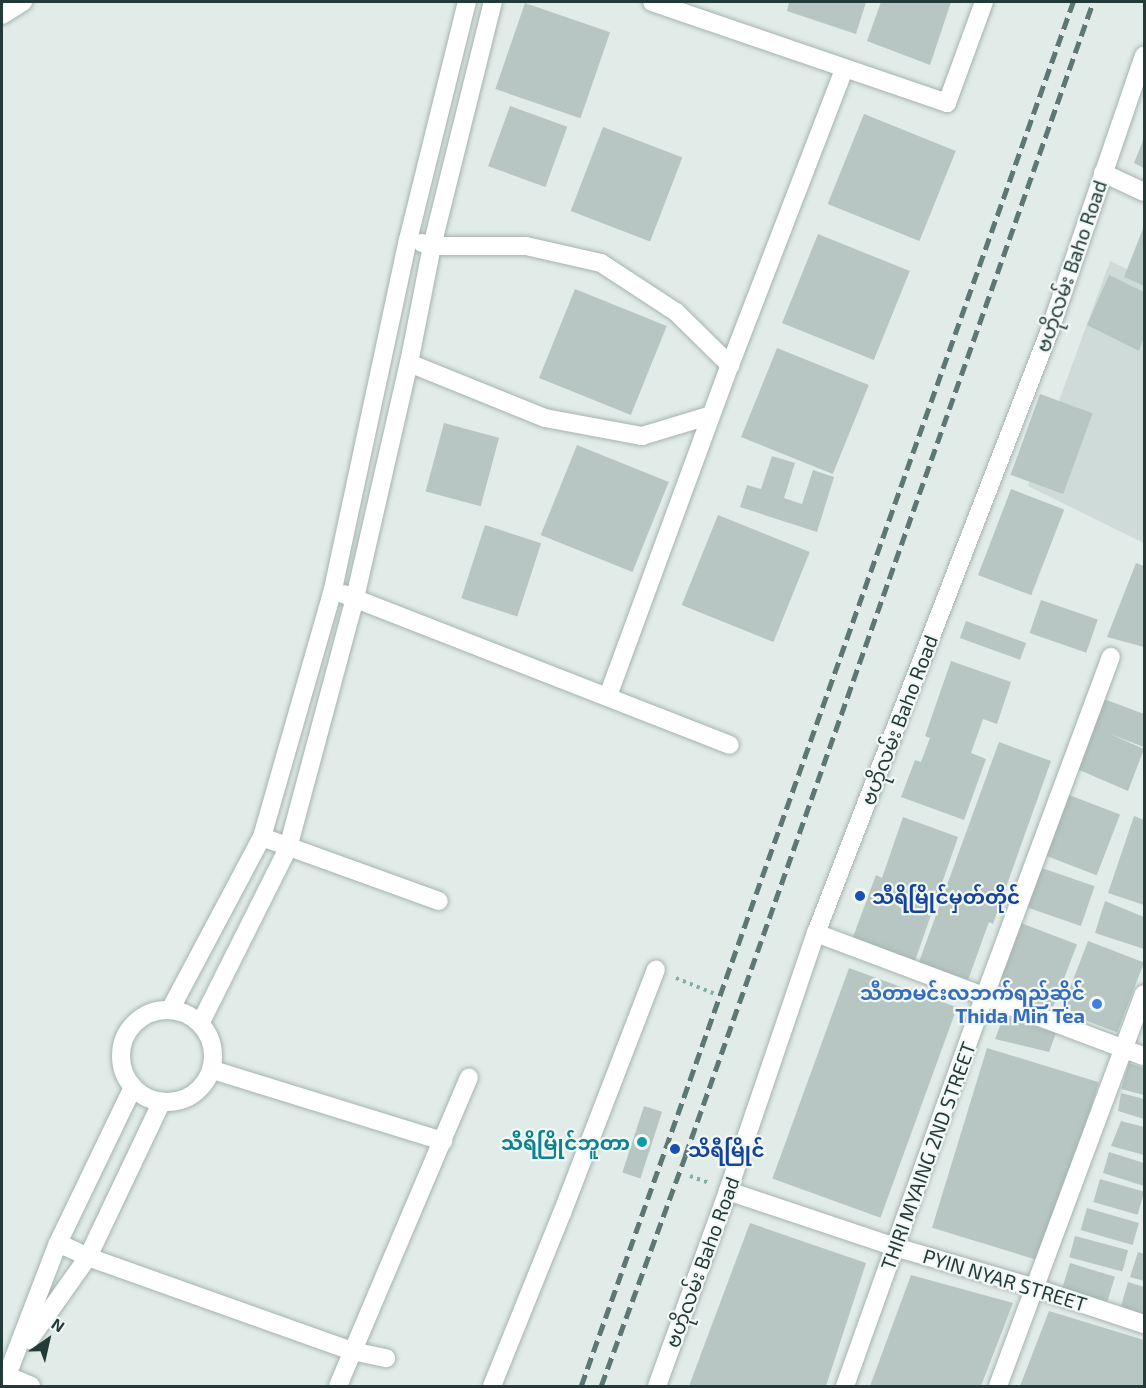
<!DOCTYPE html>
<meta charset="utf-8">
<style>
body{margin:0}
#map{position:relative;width:1146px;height:1388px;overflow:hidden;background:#e1ebe8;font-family:"Exo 2","Noto Sans Myanmar",sans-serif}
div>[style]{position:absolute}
.built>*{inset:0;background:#cfdbd8}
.building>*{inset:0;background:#b7c6c2;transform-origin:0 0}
.path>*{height:4px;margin-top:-2px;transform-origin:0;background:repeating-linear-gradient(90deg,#83ada8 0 3px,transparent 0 7.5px)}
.roads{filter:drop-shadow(0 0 2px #a4b3b0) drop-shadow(0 0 2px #a4b3b0)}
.street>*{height:18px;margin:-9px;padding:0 9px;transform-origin:9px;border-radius:9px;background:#fff}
.street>.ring{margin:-9px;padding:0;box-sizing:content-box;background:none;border:18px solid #fff;border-radius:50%}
.secondary>*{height:18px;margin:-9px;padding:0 9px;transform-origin:9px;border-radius:9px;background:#fff}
.rail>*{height:4.5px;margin-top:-2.25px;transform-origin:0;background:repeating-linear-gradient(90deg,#5d7774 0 12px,transparent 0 18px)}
.dots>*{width:16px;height:16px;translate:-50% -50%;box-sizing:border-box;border:3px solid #f1f8f6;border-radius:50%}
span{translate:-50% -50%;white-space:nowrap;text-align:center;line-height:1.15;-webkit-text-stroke:4.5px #f1f8f6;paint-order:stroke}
.street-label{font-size:20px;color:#223b39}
.transit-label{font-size:20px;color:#164399;font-weight:700}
.left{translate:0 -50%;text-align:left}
.shop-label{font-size:20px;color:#366cbe;font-weight:700}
.right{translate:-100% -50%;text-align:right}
.culture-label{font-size:20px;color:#0d838f;font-weight:700}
.frame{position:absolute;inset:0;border:3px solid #223b39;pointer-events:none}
.north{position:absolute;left:18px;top:1310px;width:60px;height:60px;-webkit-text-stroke:4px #f1f8f6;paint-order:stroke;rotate:34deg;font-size:16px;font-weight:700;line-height:24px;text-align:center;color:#223b39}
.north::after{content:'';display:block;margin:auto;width:21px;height:27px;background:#223b39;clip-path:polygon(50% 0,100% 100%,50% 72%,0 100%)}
</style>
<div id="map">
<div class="built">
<div style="clip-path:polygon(1110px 261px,1144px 277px,1144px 543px,1028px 486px)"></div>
</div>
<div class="building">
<div style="clip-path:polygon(789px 2px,866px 2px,856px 34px,787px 11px)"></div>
<div style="clip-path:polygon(881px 2px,951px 2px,930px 65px,867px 41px)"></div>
<div style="left:525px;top:3px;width:90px;height:91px;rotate:19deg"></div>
<div style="left:510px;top:106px;width:61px;height:64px;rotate:20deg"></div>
<div style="left:864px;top:114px;width:99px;height:97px;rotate:22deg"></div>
<div style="left:603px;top:127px;width:85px;height:90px;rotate:21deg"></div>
<div style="clip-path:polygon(1144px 138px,1144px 168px,1134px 163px)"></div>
<div style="clip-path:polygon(1144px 226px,1144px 286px,1124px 277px)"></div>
<div style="left:818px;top:234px;width:99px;height:96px;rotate:22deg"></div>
<div style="clip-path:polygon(1109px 275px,1144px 292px,1144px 337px,1139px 351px,1087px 325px)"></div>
<div style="left:575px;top:289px;width:99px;height:96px;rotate:22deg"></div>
<div style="left:777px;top:348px;width:99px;height:96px;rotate:22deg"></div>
<div style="left:1040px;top:394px;width:56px;height:86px;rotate:20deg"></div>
<div style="left:444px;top:423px;width:57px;height:71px;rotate:15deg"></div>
<div style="left:577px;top:445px;width:99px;height:97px;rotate:22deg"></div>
<div style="clip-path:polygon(772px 456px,795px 463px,784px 498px,802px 504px,813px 470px,834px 477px,817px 532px,740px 507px,747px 485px,761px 489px)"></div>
<div style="left:1011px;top:489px;width:57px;height:92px;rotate:21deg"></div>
<div style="left:718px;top:515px;width:99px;height:97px;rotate:22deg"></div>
<div style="left:485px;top:525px;width:59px;height:77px;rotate:18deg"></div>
<div style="clip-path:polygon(1136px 563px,1144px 566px,1144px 647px,1107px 637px)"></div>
<div style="left:1041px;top:600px;width:60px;height:35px;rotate:19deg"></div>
<div style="left:966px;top:621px;width:64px;height:18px;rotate:20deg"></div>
<div style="clip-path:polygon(951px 661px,1011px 682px,997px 724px,983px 719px,971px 753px,986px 759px,964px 820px,901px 797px,915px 760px,921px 762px,930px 738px,925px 736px)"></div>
<div style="clip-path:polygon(1104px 699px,1144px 714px,1144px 747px,1110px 734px,1144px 749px,1128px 791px,1077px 769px)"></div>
<div style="clip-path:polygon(999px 742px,1051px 761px,993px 924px,989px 922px,968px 980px,919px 962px)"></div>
<div style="left:1064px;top:793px;width:60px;height:65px;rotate:21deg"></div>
<div style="clip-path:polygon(1134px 816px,1144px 820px,1144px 905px,1108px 893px)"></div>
<div style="clip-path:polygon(903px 817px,958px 837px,915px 961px,853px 937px,876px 875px,882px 878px)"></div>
<div style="left:1036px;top:866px;width:62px;height:42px;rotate:19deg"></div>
<div style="clip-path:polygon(1105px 901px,1144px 917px,1144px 949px,1095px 933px)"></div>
<div style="left:1021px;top:923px;width:60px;height:69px;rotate:21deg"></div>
<div style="left:1088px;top:941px;width:60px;height:75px;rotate:21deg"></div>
<div style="left:849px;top:968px;width:115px;height:224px;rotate:20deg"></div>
<div style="clip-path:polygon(1004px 1016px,1056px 1033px,1049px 1052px,995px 1039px)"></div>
<div style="left:987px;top:1048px;width:117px;height:188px;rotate:17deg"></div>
<div style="clip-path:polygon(1129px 1063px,1144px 1068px,1144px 1095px,1121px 1089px)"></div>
<div style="clip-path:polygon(1121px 1093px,1144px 1099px,1144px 1119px,1118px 1111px)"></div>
<div style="left:644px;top:1106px;width:19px;height:70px;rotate:18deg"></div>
<div style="clip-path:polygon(1121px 1121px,1144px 1127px,1144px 1155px,1111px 1146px)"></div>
<div style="clip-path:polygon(1109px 1152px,1144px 1163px,1144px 1186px,1103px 1173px)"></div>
<div style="left:1100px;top:1179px;width:46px;height:24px;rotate:16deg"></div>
<div style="left:1087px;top:1208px;width:54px;height:23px;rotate:16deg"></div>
<div style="clip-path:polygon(750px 1223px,866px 1263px,826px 1386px,689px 1386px)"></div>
<div style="left:1075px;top:1236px;width:55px;height:22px;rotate:15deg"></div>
<div style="clip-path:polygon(1138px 1252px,1144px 1254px,1144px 1281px,1130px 1277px)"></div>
<div style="left:1070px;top:1263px;width:47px;height:26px;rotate:17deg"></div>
<div style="clip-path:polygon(911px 1275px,1013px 1303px,981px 1386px,870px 1386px)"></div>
<div style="clip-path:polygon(1128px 1282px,1144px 1287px,1144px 1315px,1121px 1306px)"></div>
<div style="clip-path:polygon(1049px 1311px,1144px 1340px,1144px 1386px,1020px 1386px)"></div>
</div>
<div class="path">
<div style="left:676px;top:978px;width:42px;rotate:22.3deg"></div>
<div style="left:690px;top:1176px;width:20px;rotate:20deg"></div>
</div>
<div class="roads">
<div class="street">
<div style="left:652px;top:2px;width:312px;rotate:18.9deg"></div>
<div style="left:947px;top:103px;width:108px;rotate:-69.9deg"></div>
<div style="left:2px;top:15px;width:25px;rotate:-32deg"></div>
<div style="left:1103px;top:173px;width:45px;rotate:24.9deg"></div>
<div style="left:422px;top:243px;width:10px;rotate:17deg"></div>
<div style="left:432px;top:246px;width:94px"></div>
<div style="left:526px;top:246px;width:77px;rotate:12.8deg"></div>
<div style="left:601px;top:263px;width:90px;rotate:33.2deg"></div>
<div style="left:676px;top:312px;width:76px;rotate:44.5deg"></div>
<div style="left:409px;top:363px;width:147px;rotate:22deg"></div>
<div style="left:545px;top:418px;width:99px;rotate:10.5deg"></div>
<div style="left:642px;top:436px;width:72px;rotate:-16.9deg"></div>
<div style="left:343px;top:594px;width:415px;rotate:21.3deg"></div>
<div style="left:608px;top:696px;width:353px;rotate:-69.8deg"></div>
<div style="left:730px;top:365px;width:316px;rotate:-68.9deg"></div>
<div style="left:262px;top:837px;width:188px;rotate:19.9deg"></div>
<div style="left:816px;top:933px;width:350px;rotate:20.6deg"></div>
<div style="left:171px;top:1008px;width:194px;rotate:-62deg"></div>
<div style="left:262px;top:837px;width:258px;rotate:-74deg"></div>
<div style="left:333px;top:589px;width:357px;rotate:-77.9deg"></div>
<div style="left:408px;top:240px;width:245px;rotate:-76.1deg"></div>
<div class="ring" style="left:121px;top:1010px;width:74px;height:74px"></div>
<div style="left:201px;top:1022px;width:195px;rotate:-63.4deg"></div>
<div style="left:288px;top:848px;width:259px;rotate:-75deg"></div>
<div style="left:355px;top:598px;width:241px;rotate:-77.1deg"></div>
<div style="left:409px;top:363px;width:119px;rotate:-78.9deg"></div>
<div style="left:432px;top:246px;width:252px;rotate:-76deg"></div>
<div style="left:213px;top:1070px;width:241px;rotate:17.2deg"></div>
<div style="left:728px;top:1191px;width:176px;rotate:18.5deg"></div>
<div style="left:895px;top:1247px;width:146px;rotate:16.3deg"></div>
<div style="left:1035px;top:1288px;width:115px;rotate:18.3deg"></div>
<div style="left:58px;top:1243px;width:33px;rotate:25deg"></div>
<div style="left:88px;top:1257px;width:280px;rotate:19.6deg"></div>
<div style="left:352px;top:1351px;width:35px;rotate:12deg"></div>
<div style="left:29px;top:1340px;width:102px;rotate:-54.6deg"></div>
<div style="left:88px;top:1257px;width:170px;rotate:-64.6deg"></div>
<div style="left:8px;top:1376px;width:25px;rotate:23deg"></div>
<div style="left:3px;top:1386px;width:153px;rotate:-69deg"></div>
<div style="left:58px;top:1243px;width:173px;rotate:-64.3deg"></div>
<div style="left:338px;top:1386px;width:335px;rotate:-67deg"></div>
<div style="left:492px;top:1386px;width:187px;rotate:-68deg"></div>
<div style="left:562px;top:1213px;width:261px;rotate:-68.9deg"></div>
<div style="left:845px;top:1386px;width:412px;rotate:-70.3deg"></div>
<div style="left:984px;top:998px;width:364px;rotate:-69.6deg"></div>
<div style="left:998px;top:1386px;width:418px;rotate:-69.6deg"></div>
</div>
<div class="secondary">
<div style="left:657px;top:1386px;width:208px;rotate:-70deg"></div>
<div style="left:728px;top:1191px;width:273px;rotate:-71.2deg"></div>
<div style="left:816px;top:933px;width:650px;rotate:-68.8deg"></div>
<div style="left:1051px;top:327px;width:287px;rotate:-71.1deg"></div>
</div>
</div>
<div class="rail">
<div style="left:581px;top:1386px;width:1469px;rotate:-70.43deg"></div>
<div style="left:601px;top:1386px;width:245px;rotate:-69.9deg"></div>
<div style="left:685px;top:1156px;width:1224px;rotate:-70.53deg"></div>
</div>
<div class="dots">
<div style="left:860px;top:896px;background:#1a4fb4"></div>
<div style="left:1097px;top:1004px;background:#3f7fe0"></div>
<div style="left:642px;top:1142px;background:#0f9aa8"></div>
<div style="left:675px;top:1149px;background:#1a4fb4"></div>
</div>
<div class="street-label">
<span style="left:1071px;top:266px;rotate:-71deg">ဗဟိုလမ်း Baho Road</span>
<span style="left:899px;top:720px;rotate:-69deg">ဗဟိုလမ်း Baho Road</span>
<span style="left:928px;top:1156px;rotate:-70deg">THIRI MYAING 2ND STREET</span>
<span style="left:702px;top:1262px;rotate:-70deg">ဗဟိုလမ်း Baho Road</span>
<span style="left:1005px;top:1280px;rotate:17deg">PYIN NYAR STREET</span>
</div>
<div class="transit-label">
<span class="left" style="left:872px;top:896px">သီရိမြိုင်မှတ်တိုင်</span>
<span class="left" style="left:688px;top:1149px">သိရီမြိုင်</span>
</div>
<div class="shop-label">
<span class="right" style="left:1085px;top:1004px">သီတာမင်းလဘက်ရည်ဆိုင်<br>Thida Min Tea</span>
</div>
<div class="culture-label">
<span class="right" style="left:630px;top:1142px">သီရိမြိုင်ဘူတာ</span>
</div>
<div class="frame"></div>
<div class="north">N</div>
</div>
